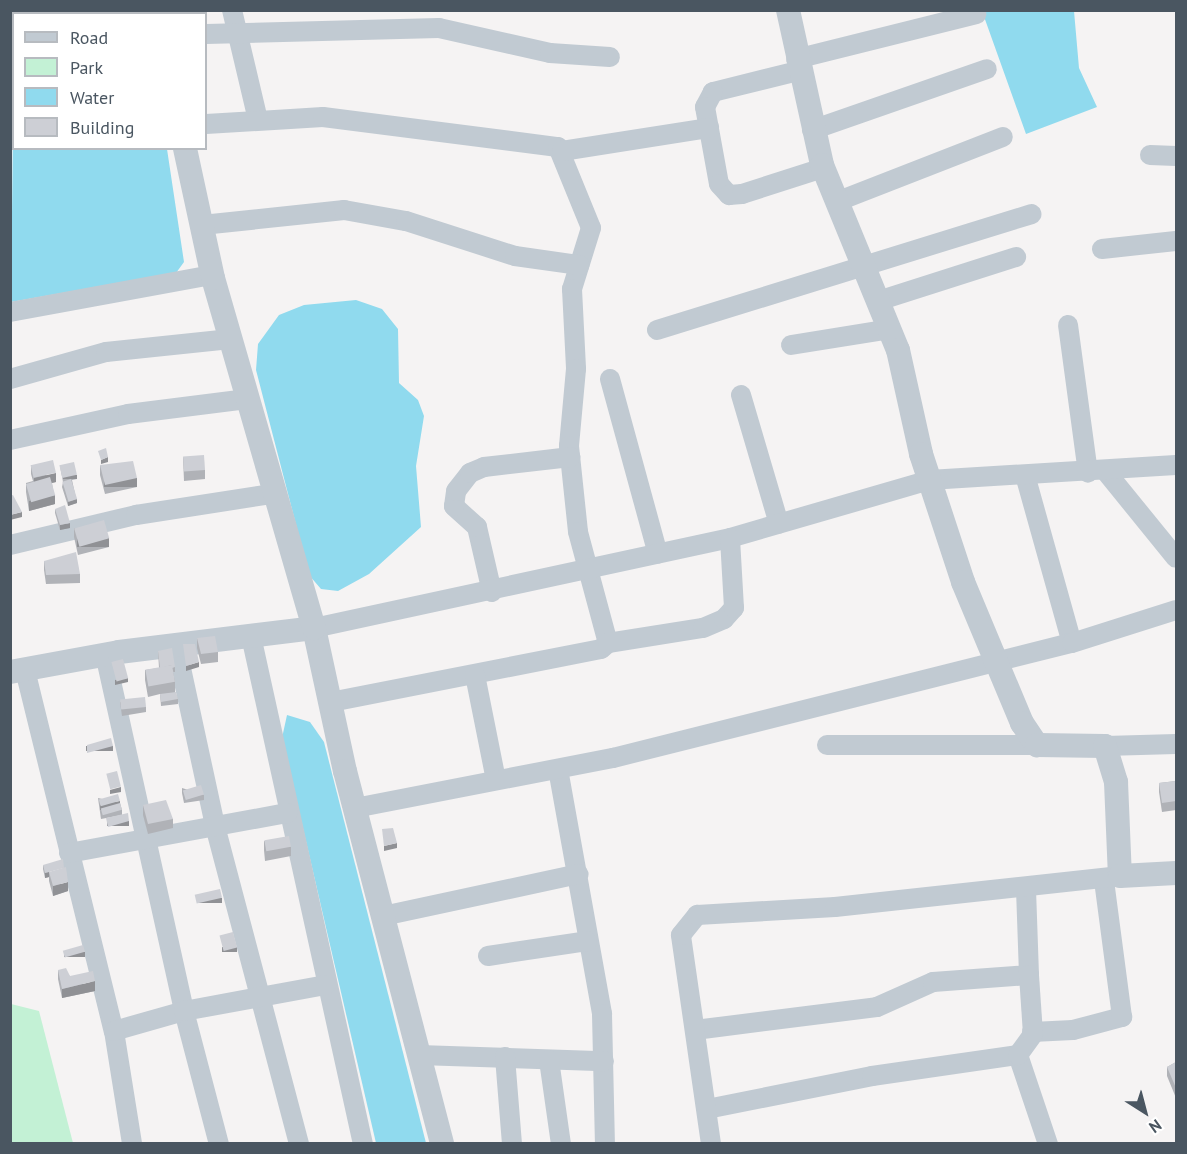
<!DOCTYPE html>
<style>
body{margin:0}
#map{position:relative;width:1187px;height:1154px;overflow:hidden;background:#f5f3f3;font-family:"PT Sans",sans-serif}
div>[style]{position:absolute}
.green>*{inset:0;background:#c3f1d5}
.water>*{inset:0;background:#90daee}
.minor>*{height:20px;margin:-10px;padding:0 10px;transform-origin:10px;border-radius:10px;background:#c1cad2}
.tertiary>*{height:24px;margin:-12px;padding:0 12px;transform-origin:12px;border-radius:12px;background:#c1cad2}
.wall>*{inset:0;background:#b0b2b7}
.shaded-wall>*{inset:0;background:#909195;transform-origin:0 0}
.building>*{inset:0;background:#cdcfd5;transform-origin:0 0}
span{translate:-50% -50%;white-space:nowrap;text-align:center;line-height:1.15;-webkit-text-stroke:4.5px #fff;paint-order:stroke}
.frame{position:absolute;inset:0;border:12px solid #4a5661;pointer-events:none}
.legend{position:absolute;left:12px;top:12px;width:195px;height:138px;box-sizing:border-box;background:#fff;border:2px solid #b7bbc0;margin:0;padding:8px 10px;list-style:none;font-size:18px;color:#4a5661}
.legend li{display:flex;align-items:center;gap:12px;height:30px}
.legend b{width:30px;border:2px solid #b7bbc0}
.north{position:absolute;left:1115px;top:1082px;width:60px;height:60px;-webkit-text-stroke:4px #fff;paint-order:stroke;rotate:144deg;font-size:16px;font-weight:700;line-height:24px;text-align:center;color:#4a5661}
.north::after{content:'';display:block;margin:auto;width:21px;height:27px;background:#4a5661;clip-path:polygon(50% 0,100% 100%,50% 72%,0 100%)}
</style>
<div id="map">
<div class="green">
<div style="clip-path:polygon(11px 1004px,39px 1011px,73px 1143px,11px 1143px)"></div>
</div>
<div class="water">
<div style="clip-path:polygon(982px 11px,1074px 11px,1079px 68px,1097px 107px,1026px 134px)"></div>
<div style="clip-path:polygon(13px 125px,14px 148px,167px 149px,184px 262px,176px 273px,11px 302px)"></div>
<div style="clip-path:polygon(356px 300px,382px 309px,398px 329px,399px 383px,418px 400px,424px 416px,416px 466px,421px 527px,369px 574px,338px 591px,321px 589px,309px 575px,256px 370px,258px 344px,279px 315px,304px 305px)"></div>
<div style="clip-path:polygon(287px 715px,310px 722px,324px 742px,426px 1143px,376px 1143px,282px 738px)"></div>
</div>
<div class="minor">
<div style="left:232px;top:10px;width:113px;rotate:76.7deg"></div>
<div style="left:206px;top:34px;width:233px;rotate:-1.5deg"></div>
<div style="left:439px;top:28px;width:114px;rotate:12.7deg"></div>
<div style="left:550px;top:53px;width:60px;rotate:3.8deg"></div>
<div style="left:796px;top:59px;width:186px;rotate:-14deg"></div>
<div style="left:798px;top:71px;width:88px;rotate:166.1deg"></div>
<div style="left:713px;top:92px;width:17px;rotate:118deg"></div>
<div style="left:705px;top:107px;width:78px;rotate:79.7deg"></div>
<div style="left:719px;top:184px;width:15px;rotate:48deg"></div>
<div style="left:729px;top:195px;width:13px;rotate:-4deg"></div>
<div style="left:742px;top:194px;width:85px;rotate:-17.8deg"></div>
<div style="left:10px;top:115px;width:4px"></div>
<div style="left:206px;top:124px;width:117px;rotate:-3.4deg"></div>
<div style="left:323px;top:117px;width:237px;rotate:7.3deg"></div>
<div style="left:558px;top:147px;width:87px;rotate:67.8deg"></div>
<div style="left:591px;top:228px;width:64px;rotate:107.3deg"></div>
<div style="left:572px;top:289px;width:80px;rotate:87.1deg"></div>
<div style="left:576px;top:369px;width:77px;rotate:95.2deg"></div>
<div style="left:569px;top:446px;width:86px;rotate:84deg"></div>
<div style="left:578px;top:532px;width:115px;rotate:74.9deg"></div>
<div style="left:608px;top:643px;width:9px;rotate:139deg"></div>
<div style="left:601px;top:649px;width:276px;rotate:168.9deg"></div>
<div style="left:812px;top:130px;width:185px;rotate:-19.2deg"></div>
<div style="left:562px;top:151px;width:149px;rotate:-8.9deg"></div>
<div style="left:1150px;top:155px;width:26px;rotate:2deg"></div>
<div style="left:836px;top:202px;width:179px;rotate:-21.3deg"></div>
<div style="left:202px;top:225px;width:143px;rotate:-6deg"></div>
<div style="left:344px;top:210px;width:63px;rotate:10.1deg"></div>
<div style="left:406px;top:221px;width:114px;rotate:17.8deg"></div>
<div style="left:515px;top:256px;width:65px;rotate:8deg"></div>
<div style="left:1102px;top:249px;width:74px;rotate:-6.2deg"></div>
<div style="left:878px;top:301px;width:145px;rotate:-17.7deg"></div>
<div style="left:10px;top:312px;width:205px;rotate:-10.4deg"></div>
<div style="left:1068px;top:325px;width:149px;rotate:82.3deg"></div>
<div style="left:657px;top:330px;width:392px;rotate:-17.2deg"></div>
<div style="left:791px;top:345px;width:100px;rotate:-9.2deg"></div>
<div style="left:10px;top:379px;width:100px;rotate:-15.7deg"></div>
<div style="left:106px;top:352px;width:125px;rotate:-6deg"></div>
<div style="left:610px;top:379px;width:181px;rotate:74.7deg"></div>
<div style="left:741px;top:395px;width:134px;rotate:73.6deg"></div>
<div style="left:10px;top:440px;width:121px;rotate:-12.4deg"></div>
<div style="left:128px;top:414px;width:120px;rotate:-7.2deg"></div>
<div style="left:1107px;top:473px;width:109px;rotate:50.9deg"></div>
<div style="left:1025px;top:475px;width:174px;rotate:74.4deg"></div>
<div style="left:10px;top:545px;width:130px;rotate:-13.4deg"></div>
<div style="left:136px;top:515px;width:138px;rotate:-8.8deg"></div>
<div style="left:492px;top:592px;width:67px;rotate:-103deg"></div>
<div style="left:477px;top:527px;width:31px;rotate:-138deg"></div>
<div style="left:454px;top:506px;width:15px;rotate:-82deg"></div>
<div style="left:456px;top:491px;width:23px;rotate:-52deg"></div>
<div style="left:470px;top:473px;width:15px;rotate:-23deg"></div>
<div style="left:484px;top:467px;width:87px;rotate:-6.6deg"></div>
<div style="left:314px;top:628px;width:426px;rotate:-12.2deg"></div>
<div style="left:730px;top:538px;width:207px;rotate:-16.2deg"></div>
<div style="left:929px;top:480px;width:247px;rotate:-3.5deg"></div>
<div style="left:251px;top:636px;width:520px;rotate:77.57deg"></div>
<div style="left:608px;top:643px;width:96px;rotate:-9deg"></div>
<div style="left:703px;top:628px;width:23px;rotate:-23deg"></div>
<div style="left:724px;top:619px;width:15px;rotate:-48deg"></div>
<div style="left:734px;top:608px;width:70px;rotate:-93.3deg"></div>
<div style="left:176px;top:645px;width:185px;rotate:77.8deg"></div>
<div style="left:215px;top:826px;width:329px;rotate:75.2deg"></div>
<div style="left:105px;top:654px;width:366px;rotate:77.5deg"></div>
<div style="left:184px;top:1011px;width:138px;rotate:75.3deg"></div>
<div style="left:25px;top:670px;width:372px;rotate:76.2deg"></div>
<div style="left:114px;top:1031px;width:114px;rotate:80.9deg"></div>
<div style="left:475px;top:675px;width:107px;rotate:78.7deg"></div>
<div style="left:827px;top:745px;width:210px"></div>
<div style="left:1105px;top:746px;width:71px;rotate:-1.6deg"></div>
<div style="left:558px;top:769px;width:249px;rotate:79.8deg"></div>
<div style="left:602px;top:1014px;width:130px;rotate:88.7deg"></div>
<div style="left:355px;top:808px;width:263px;rotate:-11deg"></div>
<div style="left:613px;top:758px;width:473px;rotate:-14.1deg"></div>
<div style="left:1072px;top:643px;width:109px;rotate:-17.6deg"></div>
<div style="left:69px;top:853px;width:222px;rotate:-10.4deg"></div>
<div style="left:383px;top:916px;width:200px;rotate:-12.1deg"></div>
<div style="left:488px;top:956px;width:100px;rotate:-8.6deg"></div>
<div style="left:695px;top:1030px;width:183px;rotate:-7.2deg"></div>
<div style="left:877px;top:1007px;width:61px;rotate:-24.1deg"></div>
<div style="left:933px;top:982px;width:96px;rotate:-4.2deg"></div>
<div style="left:1029px;top:975px;width:87px;rotate:-92deg"></div>
<div style="left:114px;top:1031px;width:73px;rotate:-15.9deg"></div>
<div style="left:184px;top:1011px;width:144px;rotate:-10.4deg"></div>
<div style="left:1032px;top:1032px;width:41px;rotate:-2.8deg"></div>
<div style="left:1073px;top:1030px;width:51px;rotate:-14.9deg"></div>
<div style="left:1122px;top:1017px;width:138px;rotate:-97.5deg"></div>
<div style="left:419px;top:1055px;width:185px;rotate:1.9deg"></div>
<div style="left:1018px;top:1055px;width:94px;rotate:71.4deg"></div>
<div style="left:505px;top:1057px;width:87px;rotate:85.4deg"></div>
<div style="left:549px;top:1060px;width:85px;rotate:81.9deg"></div>
<div style="left:707px;top:1109px;width:168px;rotate:-11.3deg"></div>
<div style="left:872px;top:1076px;width:148px;rotate:-8.2deg"></div>
<div style="left:1018px;top:1055px;width:26px;rotate:-54deg"></div>
<div style="left:1033px;top:1034px;width:59px;rotate:-93.9deg"></div>
<div style="left:711px;top:1144px;width:211px;rotate:-98.2deg"></div>
<div style="left:681px;top:935px;width:26px;rotate:-51deg"></div>
<div style="left:697px;top:915px;width:138px;rotate:-3.3deg"></div>
<div style="left:835px;top:907px;width:287px;rotate:-6.2deg"></div>
</div>
<div class="tertiary">
<div style="left:151px;top:10px;width:4px;rotate:76deg"></div>
<div style="left:788px;top:10px;width:159px;rotate:77.6deg"></div>
<div style="left:822px;top:165px;width:200px;rotate:67.7deg"></div>
<div style="left:898px;top:350px;width:107px;rotate:77.5deg"></div>
<div style="left:921px;top:454px;width:135px;rotate:71.8deg"></div>
<div style="left:963px;top:582px;width:153px;rotate:67.3deg"></div>
<div style="left:1022px;top:723px;width:27px;rotate:56deg"></div>
<div style="left:1037px;top:745px;width:68px;rotate:0.8deg"></div>
<div style="left:1105px;top:746px;width:38px;rotate:73deg"></div>
<div style="left:1116px;top:782px;width:94px;rotate:87.6deg"></div>
<div style="left:1120px;top:876px;width:56px;rotate:-3.1deg"></div>
<div style="left:314px;top:628px;width:146px;rotate:77.8deg"></div>
<div style="left:345px;top:771px;width:385px;rotate:75.4deg"></div>
<div style="left:10px;top:672px;width:111px;rotate:-10.4deg"></div>
<div style="left:119px;top:652px;width:196px;rotate:-7deg"></div>
<div style="left:314px;top:628px;width:364px;rotate:-106.1deg"></div>
<div style="left:213px;top:278px;width:133px;rotate:-102.2deg"></div>
</div>
<div class="wall">
<div style="clip-path:polygon(183px 457px,205px 470px,205px 479px,184px 481px)"></div>
<div style="clip-path:polygon(31px 465px,56px 482px,52px 483px,55px 504px,29px 511px,26px 492px,26px 483px,33px 481px,31px 474px)"></div>
<div style="clip-path:polygon(100px 465px,137px 487px,105px 494px,100px 475px)"></div>
<div style="clip-path:polygon(60px 466px,77px 479px,72px 480px,77px 503px,68px 506px,62px 487px,63px 482px)"></div>
<div style="clip-path:polygon(55px 509px,70px 528px,60px 530px,55px 513px)"></div>
<div style="clip-path:polygon(74px 528px,109px 547px,78px 555px,74px 537px)"></div>
<div style="clip-path:polygon(44px 561px,80px 574px,80px 583px,46px 584px,44px 570px)"></div>
<div style="clip-path:polygon(197px 638px,218px 652px,218px 662px,201px 664px,197px 648px)"></div>
<div style="clip-path:polygon(158px 651px,175px 667px,175px 672px,173px 672px,175px 682px,175px 692px,178px 699px,178px 704px,161px 706px,160px 694px,148px 697px,145px 680px,145px 670px,159px 668px)"></div>
<div style="clip-path:polygon(120px 702px,146px 707px,146px 712px,122px 716px)"></div>
<div style="clip-path:polygon(1176px 781px,1176px 810px,1162px 812px,1159px 792px,1159px 783px)"></div>
<div style="clip-path:polygon(182px 788px,204px 795px,204px 800px,184px 803px,182px 793px)"></div>
<div style="clip-path:polygon(98px 798px,120px 803px,122px 810px,122px 815px,101px 819px)"></div>
<div style="clip-path:polygon(143px 805px,173px 819px,173px 828px,148px 834px,143px 815px)"></div>
<div style="clip-path:polygon(264px 841px,291px 847px,291px 856px,265px 861px,264px 850px)"></div>
<div style="clip-path:polygon(43px 865px,68px 891px,53px 896px,49px 881px,49px 877px,45px 878px,43px 869px)"></div>
<div style="clip-path:polygon(58px 970px,70px 976px,95px 991px,62px 998px,58px 979px)"></div>
<div style="clip-path:polygon(1176px 1062px,1176px 1098px,1167px 1076px,1167px 1067px)"></div>
</div>
<div class="shaded-wall">
<div style="clip-path:polygon(108px 457px,108px 462px,101px 464px,101px 460px)"></div>
<div style="clip-path:polygon(56px 473px,56px 482px,34px 487px,34px 478px)"></div>
<div style="left:77px;top:475px;width:4px;height:14px;rotate:90deg"></div>
<div style="left:137px;top:478px;width:9px;height:33px;rotate:90deg"></div>
<div style="clip-path:polygon(55px 495px,55px 504px,29px 511px,29px 501px)"></div>
<div style="clip-path:polygon(77px 499px,77px 503px,68px 506px,68px 502px)"></div>
<div style="clip-path:polygon(22px 512px,22px 517px,10px 520px,10px 515px)"></div>
<div style="clip-path:polygon(70px 523px,70px 528px,60px 530px,60px 525px)"></div>
<div style="left:109px;top:538px;width:9px;height:32px;rotate:90deg"></div>
<div style="clip-path:polygon(199px 662px,199px 667px,186px 671px,186px 666px)"></div>
<div style="clip-path:polygon(128px 678px,128px 682px,115px 685px,115px 680px)"></div>
<div style="left:113px;top:746px;width:5px;height:27px;rotate:90deg"></div>
<div style="clip-path:polygon(121px 787px,121px 792px,110px 794px,110px 790px)"></div>
<div style="clip-path:polygon(120px 801px,120px 805px,100px 810px,100px 805px)"></div>
<div style="left:129px;top:821px;width:5px;height:22px;rotate:90deg"></div>
<div style="clip-path:polygon(397px 843px,397px 848px,384px 851px,384px 846px)"></div>
<div style="clip-path:polygon(49px 872px,49px 877px,45px 878px,45px 873px)"></div>
<div style="clip-path:polygon(68px 882px,68px 891px,53px 896px,53px 886px)"></div>
<div style="left:222px;top:898px;width:5px;height:25px;rotate:90deg"></div>
<div style="left:237px;top:947px;width:5px;height:15px;rotate:90deg"></div>
<div style="left:85px;top:952px;width:5px;height:21px;rotate:90deg"></div>
<div style="clip-path:polygon(95px 981px,95px 991px,62px 998px,62px 989px)"></div>
</div>
<div class="building">
<div style="clip-path:polygon(106px 448px,108px 457px,101px 460px,98px 451px)"></div>
<div style="left:204px;top:455px;width:15px;height:21px;rotate:86deg"></div>
<div style="left:53px;top:460px;width:13px;height:23px;rotate:77deg"></div>
<div style="clip-path:polygon(133px 461px,137px 478px,105px 485px,100px 465px)"></div>
<div style="left:74px;top:462px;width:13px;height:15px;rotate:77deg"></div>
<div style="left:50px;top:477px;width:19px;height:25px;rotate:74deg"></div>
<div style="left:71px;top:479px;width:21px;height:9px;rotate:73deg"></div>
<div style="clip-path:polygon(13px 495px,22px 512px,10px 515px,10px 496px)"></div>
<div style="clip-path:polygon(65px 505px,70px 523px,60px 525px,55px 509px)"></div>
<div style="left:104px;top:520px;width:19px;height:31px;rotate:74deg"></div>
<div style="clip-path:polygon(76px 552px,80px 574px,46px 575px,44px 561px)"></div>
<div style="clip-path:polygon(215px 636px,218px 652px,201px 654px,197px 638px)"></div>
<div style="clip-path:polygon(183px 644px,195px 644px,199px 662px,186px 666px)"></div>
<div style="clip-path:polygon(172px 648px,175px 667px,172px 668px,172px 665px,160px 668px,158px 651px)"></div>
<div style="left:123px;top:659px;width:20px;height:12px;rotate:75deg"></div>
<div style="left:172px;top:665px;width:17px;height:27px;rotate:80deg"></div>
<div style="clip-path:polygon(176px 692px,178px 699px,161px 702px,160px 694px)"></div>
<div style="left:145px;top:697px;width:10px;height:25px;rotate:84deg"></div>
<div style="clip-path:polygon(111px 738px,113px 746px,87px 753px,87px 745px)"></div>
<div style="left:117px;top:771px;width:16px;height:11px;rotate:76deg"></div>
<div style="clip-path:polygon(1176px 781px,1176px 801px,1162px 803px,1159px 783px)"></div>
<div style="left:201px;top:785px;width:10px;height:19px;rotate:73deg"></div>
<div style="left:118px;top:794px;width:7px;height:20px;rotate:74deg"></div>
<div style="clip-path:polygon(166px 800px,173px 819px,148px 824px,143px 805px)"></div>
<div style="left:120px;top:803px;width:7px;height:20px;rotate:74deg"></div>
<div style="clip-path:polygon(128px 813px,129px 821px,108px 827px,106px 818px)"></div>
<div style="clip-path:polygon(393px 828px,397px 843px,384px 846px,382px 829px)"></div>
<div style="left:289px;top:836px;width:11px;height:25px;rotate:80deg"></div>
<div style="clip-path:polygon(63px 859px,64px 868px,45px 873px,43px 865px)"></div>
<div style="clip-path:polygon(66px 867px,68px 882px,53px 886px,49px 872px)"></div>
<div style="left:220px;top:889px;width:9px;height:26px;rotate:77deg"></div>
<div style="left:233px;top:932px;width:16px;height:14px;rotate:75deg"></div>
<div style="left:83px;top:945px;width:7px;height:21px;rotate:74deg"></div>
<div style="clip-path:polygon(66px 968px,70px 976px,93px 971px,95px 981px,62px 989px,58px 970px)"></div>
<div style="clip-path:polygon(1176px 1062px,1176px 1088px,1167px 1067px)"></div>
</div>
<div class="frame"></div>
<ul class="legend">
<li><b style="height:8px;background:#c1cad2"></b>Road</li>
<li><b style="height:16px;background:#c3f1d5"></b>Park</li>
<li><b style="height:16px;background:#90daee"></b>Water</li>
<li><b style="height:16px;background:#cdcfd5"></b>Building</li>
</ul>
<div class="north">N</div>
</div>
